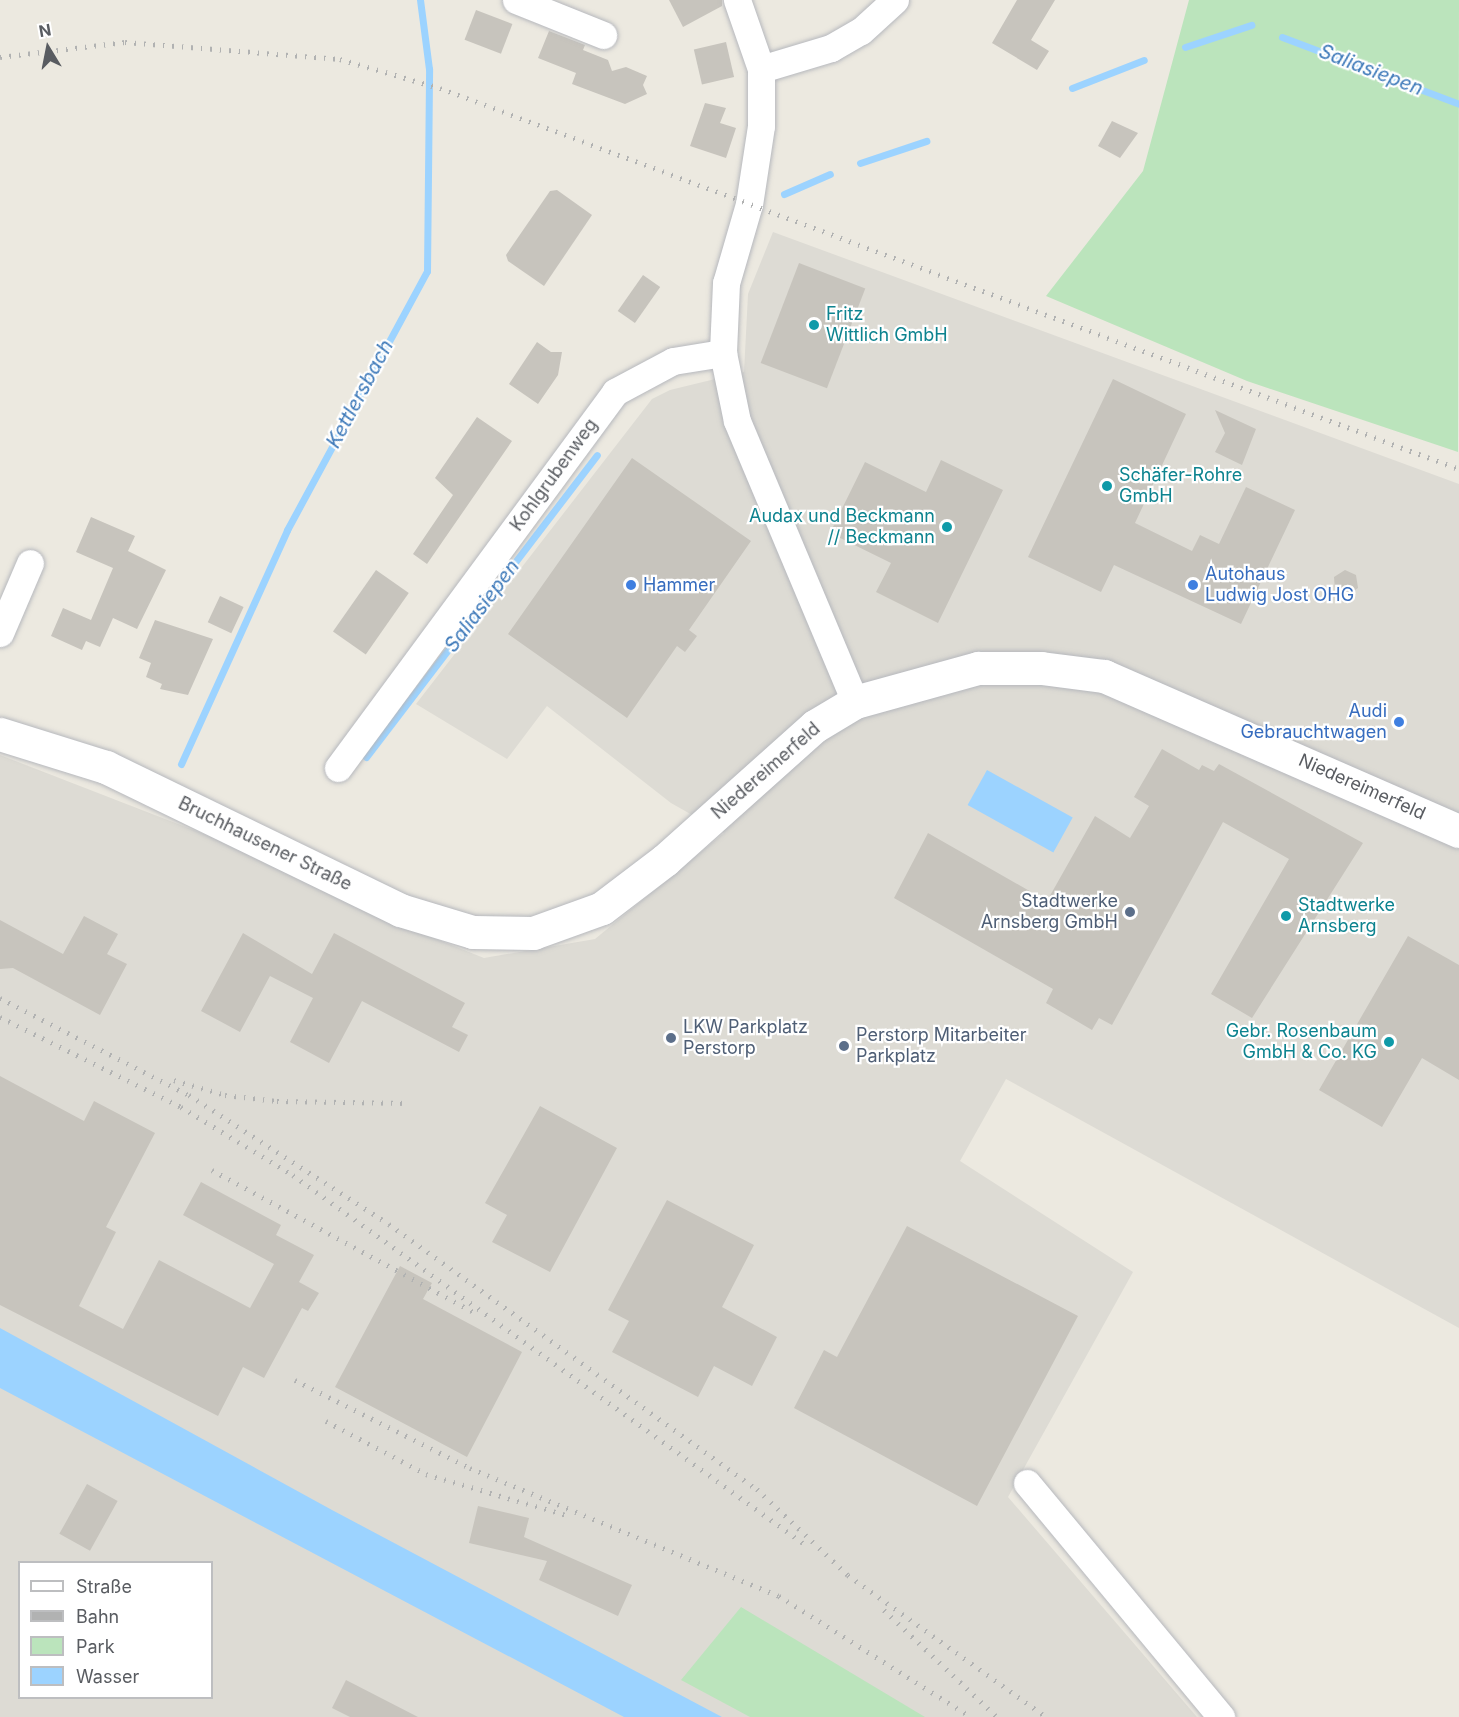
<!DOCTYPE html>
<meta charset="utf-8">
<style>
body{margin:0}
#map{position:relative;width:1459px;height:1717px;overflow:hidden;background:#ece9e0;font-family:Inter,sans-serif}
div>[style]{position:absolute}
.industrial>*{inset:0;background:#dddbd4}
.green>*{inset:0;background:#bbe4bc}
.water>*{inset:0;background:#9cd3ff;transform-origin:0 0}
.stream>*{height:7px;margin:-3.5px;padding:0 3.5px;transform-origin:3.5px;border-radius:3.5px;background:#9cd3ff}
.building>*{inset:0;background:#c7c4bd;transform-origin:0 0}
.roads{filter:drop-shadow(0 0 2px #b6b8bd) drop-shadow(0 0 2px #b6b8bd)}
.minor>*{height:27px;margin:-13.5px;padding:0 13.5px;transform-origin:13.5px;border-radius:13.5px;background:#fff}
.tertiary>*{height:33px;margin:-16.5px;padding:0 16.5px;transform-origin:16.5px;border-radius:16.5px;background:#fff}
.rail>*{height:4.5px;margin-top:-2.25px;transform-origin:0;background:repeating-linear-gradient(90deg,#b1b2b2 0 1.5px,transparent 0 9.5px)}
.dots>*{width:16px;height:16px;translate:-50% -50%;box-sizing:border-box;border:3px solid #fff;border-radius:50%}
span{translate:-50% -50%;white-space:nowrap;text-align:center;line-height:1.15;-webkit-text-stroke:4.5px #fff;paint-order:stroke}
.culture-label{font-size:18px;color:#0d838f}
.left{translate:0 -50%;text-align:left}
.right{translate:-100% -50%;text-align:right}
.street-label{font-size:18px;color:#595c61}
.shop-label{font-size:18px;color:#366cbe}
.service-label{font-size:18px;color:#4e5e75}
.water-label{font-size:20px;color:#3d79b9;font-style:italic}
.legend{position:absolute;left:18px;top:1561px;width:195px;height:138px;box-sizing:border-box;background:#fff;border:2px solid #bdbec0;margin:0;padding:8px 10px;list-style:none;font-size:18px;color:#595c61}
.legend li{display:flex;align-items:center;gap:12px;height:30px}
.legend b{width:30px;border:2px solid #bdbec0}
.north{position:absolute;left:18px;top:18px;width:60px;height:60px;-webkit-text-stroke:4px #fff;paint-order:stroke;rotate:350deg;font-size:16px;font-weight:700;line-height:24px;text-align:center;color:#595c61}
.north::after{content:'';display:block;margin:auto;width:21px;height:27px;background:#595c61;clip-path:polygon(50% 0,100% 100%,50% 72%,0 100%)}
</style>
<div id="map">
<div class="industrial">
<div style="clip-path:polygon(evenodd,773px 232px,1459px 484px,1459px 1328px,1006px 1079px,960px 1161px,1133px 1272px,1008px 1497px,1197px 1717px,0 1717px,0 755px,271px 860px,371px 913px,484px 958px,595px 939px,724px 833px,671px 803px,547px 706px,507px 759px,416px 704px,652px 399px,670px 390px,744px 372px,748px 294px,773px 232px,20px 1562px,212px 1562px,212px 1698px,20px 1698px,20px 1562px)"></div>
</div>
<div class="green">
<div style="clip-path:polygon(1189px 0,1459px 0,1458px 452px,1247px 381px,1046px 296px,1143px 171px)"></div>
<div style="clip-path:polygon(741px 1607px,925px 1717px,750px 1717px,681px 1680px)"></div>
</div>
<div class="water">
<div style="left:987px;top:770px;width:98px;height:40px;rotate:29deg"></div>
<div style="clip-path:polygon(0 1328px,332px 1510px,722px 1717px,624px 1717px,0 1388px)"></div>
</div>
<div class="stream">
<div style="left:1282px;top:37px;width:189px;rotate:20.7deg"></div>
<div style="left:1185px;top:47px;width:70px;rotate:-18.4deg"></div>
<div style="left:1072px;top:88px;width:77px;rotate:-21.3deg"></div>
<div style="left:860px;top:163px;width:70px;rotate:-18.4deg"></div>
<div style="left:784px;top:194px;width:50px;rotate:-23.5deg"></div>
<div style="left:366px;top:757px;width:380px;rotate:-52.6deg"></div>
<div style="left:181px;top:764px;width:257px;rotate:-65.6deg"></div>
<div style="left:287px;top:530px;width:294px;rotate:-61.6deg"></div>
<div style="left:427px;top:271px;width:202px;rotate:-89.4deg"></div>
<div style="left:429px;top:69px;width:70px;rotate:-97.4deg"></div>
</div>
<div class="building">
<div style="clip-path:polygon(669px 0,722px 0,722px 6px,683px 27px)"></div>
<div style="clip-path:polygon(1017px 0,1055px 0,1031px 40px,1049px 51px,1037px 70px,992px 43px)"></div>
<div style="left:476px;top:10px;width:39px;height:32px;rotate:21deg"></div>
<div style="clip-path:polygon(549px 31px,585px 45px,583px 50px,608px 60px,612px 71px,626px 67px,647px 76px,643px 85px,647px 94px,625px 104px,572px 84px,576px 73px,538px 58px)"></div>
<div style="left:726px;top:42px;width:36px;height:33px;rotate:77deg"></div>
<div style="clip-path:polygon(705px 103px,726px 108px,720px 123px,736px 128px,726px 158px,690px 146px)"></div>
<div style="clip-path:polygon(1112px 121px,1138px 133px,1120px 158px,1098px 146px)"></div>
<div style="clip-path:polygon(557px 190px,592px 215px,544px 286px,508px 261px,506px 255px,550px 191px)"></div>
<div style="left:799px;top:263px;width:71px;height:107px;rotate:21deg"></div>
<div style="left:643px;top:275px;width:21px;height:44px;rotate:35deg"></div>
<div style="clip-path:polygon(537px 342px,551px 352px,562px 352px,558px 375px,538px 404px,509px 384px)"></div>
<div style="clip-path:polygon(1113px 379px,1186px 414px,1135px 523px,1192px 551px,1200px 535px,1219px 544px,1246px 487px,1295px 510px,1241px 624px,1114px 565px,1101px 592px,1028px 557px)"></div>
<div style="clip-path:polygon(1215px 410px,1256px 429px,1242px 465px,1215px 452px,1225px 433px)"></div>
<div style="clip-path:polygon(477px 417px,512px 441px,427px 564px,413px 554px,453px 495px,435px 478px)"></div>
<div style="clip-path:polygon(632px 458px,751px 541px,689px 630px,697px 636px,685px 652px,677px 646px,627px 718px,508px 634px)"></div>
<div style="clip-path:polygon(941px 460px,1003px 490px,938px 623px,876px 592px,891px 563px,830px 533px,865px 462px,926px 492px)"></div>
<div style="clip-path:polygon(91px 517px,135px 536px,128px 551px,166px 570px,137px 629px,113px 618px,100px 647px,86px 641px,82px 650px,51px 636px,63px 608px,91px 620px,113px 568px,76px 552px)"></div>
<div style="left:376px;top:570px;width:40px;height:75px;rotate:35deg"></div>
<div style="clip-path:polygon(1345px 570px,1356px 575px,1358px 588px,1346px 596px,1335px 590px,1334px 577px)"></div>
<div style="left:220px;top:596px;width:26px;height:29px;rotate:25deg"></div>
<div style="clip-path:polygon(155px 620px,213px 639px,188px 695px,160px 689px,162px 684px,146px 677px,151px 663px,139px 658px)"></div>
<div style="clip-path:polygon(1162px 749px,1199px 770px,1202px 765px,1214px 771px,1219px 764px,1363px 843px,1252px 1018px,1211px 994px,1289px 859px,1223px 822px,1112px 1025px,1099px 1018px,1092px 1030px,1046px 1003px,1053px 989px,894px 898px,928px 833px,1047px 901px,1095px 816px,1130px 838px,1149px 806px,1134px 797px)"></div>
<div style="clip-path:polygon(84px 916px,118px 934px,107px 954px,127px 964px,100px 1015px,13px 968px,0 969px,0 920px,63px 954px)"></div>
<div style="clip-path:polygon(243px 933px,312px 974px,334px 933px,465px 1003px,452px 1027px,468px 1035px,459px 1052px,362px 1001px,329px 1063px,290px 1042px,313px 998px,270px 976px,240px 1032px,201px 1011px)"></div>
<div style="clip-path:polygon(1408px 936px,1459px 965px,1459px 1080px,1422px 1058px,1382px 1127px,1319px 1090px)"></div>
<div style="clip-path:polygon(0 1076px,84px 1121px,94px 1101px,155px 1133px,106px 1227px,116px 1232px,79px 1306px,123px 1329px,159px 1260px,250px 1308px,274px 1264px,183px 1215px,201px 1182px,281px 1225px,276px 1235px,314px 1255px,299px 1282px,319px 1293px,308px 1311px,302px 1308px,264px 1378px,243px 1367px,218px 1416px,0 1305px)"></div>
<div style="clip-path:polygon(540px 1106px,617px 1148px,550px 1272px,492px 1242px,507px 1215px,485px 1203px)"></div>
<div style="clip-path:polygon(667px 1200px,754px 1245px,722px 1307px,777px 1337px,752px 1386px,714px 1366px,698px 1397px,612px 1352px,629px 1321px,608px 1310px)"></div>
<div style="clip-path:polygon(907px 1226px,1078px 1316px,977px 1506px,794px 1408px,824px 1350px,837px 1357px)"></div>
<div style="clip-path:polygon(400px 1266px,432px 1283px,423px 1299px,522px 1352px,467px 1457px,335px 1387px)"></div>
<div style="left:87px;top:1484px;width:35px;height:57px;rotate:29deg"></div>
<div style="clip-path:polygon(478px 1506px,529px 1518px,524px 1537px,632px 1585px,618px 1616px,539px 1580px,547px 1561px,469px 1543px)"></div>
<div style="clip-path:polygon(346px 1680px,418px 1717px,350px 1717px,332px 1708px)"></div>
</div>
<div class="roads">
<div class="minor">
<div style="left:516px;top:0;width:94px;rotate:21.9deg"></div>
<div style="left:737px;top:0;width:73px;rotate:70.8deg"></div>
<div style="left:761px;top:69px;width:57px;rotate:90deg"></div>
<div style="left:761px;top:126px;width:79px;rotate:98.7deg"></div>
<div style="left:749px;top:204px;width:82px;rotate:106.2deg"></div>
<div style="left:726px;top:283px;width:70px;rotate:92.5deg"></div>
<div style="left:723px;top:353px;width:69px;rotate:78.4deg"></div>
<div style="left:737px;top:421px;width:305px;rotate:67.2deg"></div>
<div style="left:761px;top:69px;width:73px;rotate:-16.7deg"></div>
<div style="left:831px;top:48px;width:34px;rotate:-30deg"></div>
<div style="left:861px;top:31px;width:46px;rotate:-42.4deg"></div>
<div style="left:0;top:633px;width:76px;rotate:-66.8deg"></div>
<div style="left:338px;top:768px;width:467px;rotate:-53.6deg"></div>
<div style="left:615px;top:392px;width:66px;rotate:-28.1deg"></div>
<div style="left:673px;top:361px;width:51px;rotate:-9.1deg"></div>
<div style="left:1027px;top:1483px;width:304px;rotate:50.3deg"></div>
</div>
<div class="tertiary">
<div style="left:0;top:734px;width:111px;rotate:17.3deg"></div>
<div style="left:106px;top:767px;width:327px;rotate:25.9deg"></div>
<div style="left:400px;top:910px;width:76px;rotate:16.8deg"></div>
<div style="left:473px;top:932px;width:60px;rotate:1deg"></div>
<div style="left:533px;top:933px;width:73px;rotate:-19.9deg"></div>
<div style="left:602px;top:908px;width:79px;rotate:-37.3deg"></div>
<div style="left:665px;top:860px;width:201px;rotate:-41.8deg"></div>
<div style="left:815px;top:726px;width:47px;rotate:-31deg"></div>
<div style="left:855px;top:702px;width:128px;rotate:-15.5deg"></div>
<div style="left:978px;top:668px;width:63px"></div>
<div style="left:1041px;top:668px;width:64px;rotate:7.2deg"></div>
<div style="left:1104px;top:676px;width:387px;rotate:23.6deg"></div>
</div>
</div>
<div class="rail">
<div style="left:0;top:57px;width:126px;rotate:-6.8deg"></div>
<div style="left:125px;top:42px;width:216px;rotate:4.5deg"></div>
<div style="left:340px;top:59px;width:104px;rotate:16.2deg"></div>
<div style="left:440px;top:88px;width:1088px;rotate:20.5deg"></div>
<div style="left:0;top:998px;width:212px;rotate:27.2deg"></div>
<div style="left:189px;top:1095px;width:238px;rotate:32.8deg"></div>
<div style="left:389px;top:1224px;width:453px;rotate:35.8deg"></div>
<div style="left:757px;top:1489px;width:125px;rotate:43.4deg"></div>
<div style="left:848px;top:1575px;width:244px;rotate:35.6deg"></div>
<div style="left:0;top:1017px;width:202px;rotate:26.4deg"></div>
<div style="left:181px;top:1107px;width:131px;rotate:31.3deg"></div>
<div style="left:293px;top:1175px;width:629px;rotate:35.81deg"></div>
<div style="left:174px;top:1080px;width:53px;rotate:16.4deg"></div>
<div style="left:225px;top:1095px;width:52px;rotate:6.6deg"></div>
<div style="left:277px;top:1101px;width:132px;rotate:0.9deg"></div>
<div style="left:212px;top:1170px;width:299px;rotate:28.5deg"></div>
<div style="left:295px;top:1380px;width:196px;rotate:26.7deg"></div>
<div style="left:470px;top:1468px;width:334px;rotate:22.5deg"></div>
<div style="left:779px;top:1596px;width:227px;rotate:32.2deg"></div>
<div style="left:326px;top:1421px;width:113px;rotate:27.9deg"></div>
<div style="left:426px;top:1474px;width:150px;rotate:16.3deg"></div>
<div style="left:884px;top:1610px;width:156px;rotate:43.4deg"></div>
</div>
<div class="dots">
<div style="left:814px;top:325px;background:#0f9aa8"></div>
<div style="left:1107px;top:486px;background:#0f9aa8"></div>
<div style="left:947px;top:527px;background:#0f9aa8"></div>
<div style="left:631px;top:585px;background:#3f7fe0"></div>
<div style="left:1193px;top:585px;background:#3f7fe0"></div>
<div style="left:1399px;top:722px;background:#3f7fe0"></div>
<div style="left:1130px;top:912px;background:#5c6f8a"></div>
<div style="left:1286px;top:916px;background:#0f9aa8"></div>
<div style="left:671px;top:1038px;background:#5c6f8a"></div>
<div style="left:1389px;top:1042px;background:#0f9aa8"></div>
<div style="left:844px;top:1046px;background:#5c6f8a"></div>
</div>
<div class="culture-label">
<span class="left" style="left:826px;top:325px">Fritz<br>Wittlich GmbH</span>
<span class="left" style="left:1119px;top:486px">Schäfer-Rohre<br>GmbH</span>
<span class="right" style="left:935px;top:527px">Audax und Beckmann<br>// Beckmann</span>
<span class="left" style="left:1298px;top:916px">Stadtwerke<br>Arnsberg</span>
<span class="right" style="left:1377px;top:1042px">Gebr. Rosenbaum<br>GmbH &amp; Co. KG</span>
</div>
<div class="street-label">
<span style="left:554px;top:475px;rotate:-54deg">Kohlgrubenweg</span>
<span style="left:766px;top:771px;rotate:-41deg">Niedereimerfeld</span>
<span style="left:1362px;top:787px;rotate:24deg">Niedereimerfeld</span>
<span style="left:265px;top:844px;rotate:26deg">Bruchhausener Straße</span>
</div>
<div class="shop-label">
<span class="left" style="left:1205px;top:585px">Autohaus<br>Ludwig Jost OHG</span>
<span class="left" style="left:643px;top:585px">Hammer</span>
<span class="right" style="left:1387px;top:722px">Audi<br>Gebrauchtwagen</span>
</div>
<div class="service-label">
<span class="right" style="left:1118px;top:912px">Stadtwerke<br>Arnsberg GmbH</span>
<span class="left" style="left:683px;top:1038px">LKW Parkplatz<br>Perstorp</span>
<span class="left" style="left:856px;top:1046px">Perstorp Mitarbeiter<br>Parkplatz</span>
</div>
<div class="water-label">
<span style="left:1371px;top:70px;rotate:21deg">Saliasiepen</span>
<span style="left:360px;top:394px;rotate:-62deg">Kettlersbach</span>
<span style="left:482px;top:606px;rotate:-53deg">Saliasiepen</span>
</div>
<ul class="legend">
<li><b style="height:8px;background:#fff"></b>Straße</li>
<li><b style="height:8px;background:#b1b2b2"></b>Bahn</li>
<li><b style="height:16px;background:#bbe4bc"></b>Park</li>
<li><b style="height:16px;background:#9cd3ff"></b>Wasser</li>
</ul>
<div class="north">N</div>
</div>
